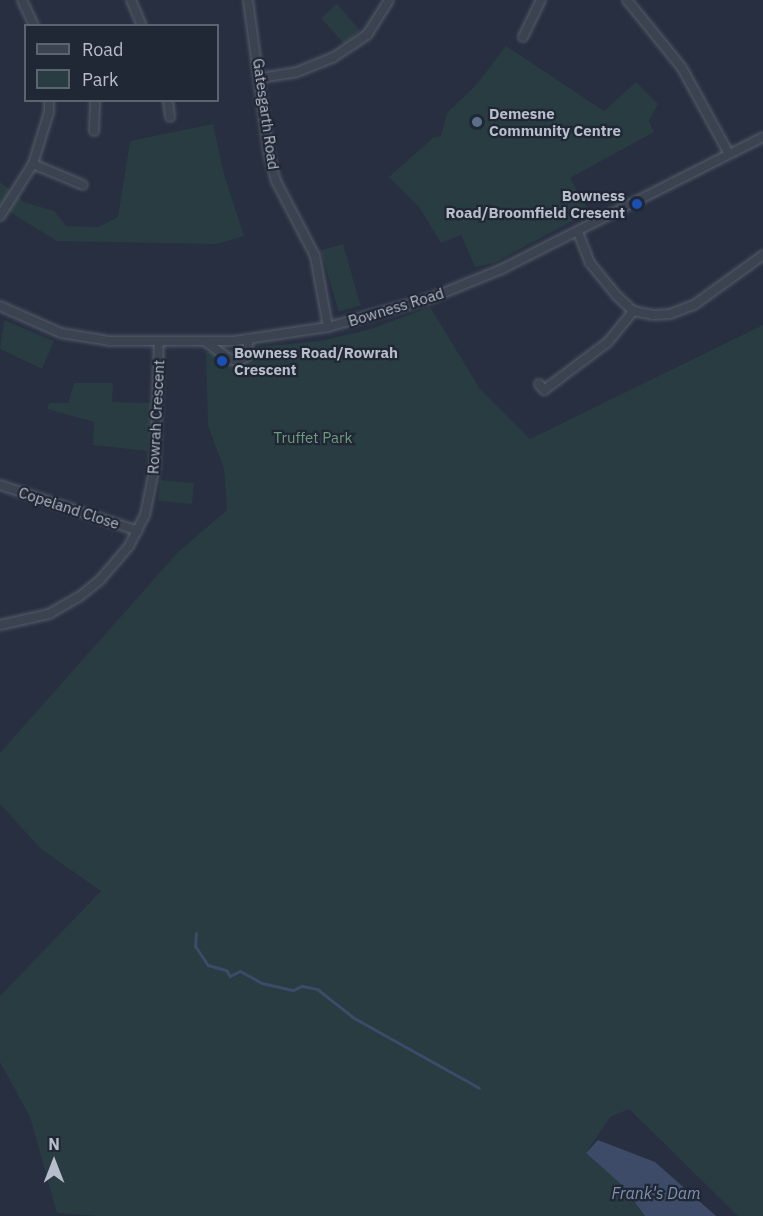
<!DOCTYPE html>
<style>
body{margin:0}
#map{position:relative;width:763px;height:1216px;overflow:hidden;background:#272f40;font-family:"IBM Plex Sans",sans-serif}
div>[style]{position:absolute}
.green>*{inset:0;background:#293c41;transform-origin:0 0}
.water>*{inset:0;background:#3d4b68}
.stream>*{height:3px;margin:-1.5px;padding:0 1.5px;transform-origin:1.5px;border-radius:1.5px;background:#3d4b68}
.roads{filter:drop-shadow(0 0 2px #565d6a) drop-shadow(0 0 2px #565d6a)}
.minor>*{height:8px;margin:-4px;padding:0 4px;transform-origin:4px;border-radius:4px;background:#3b4250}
.dots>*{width:16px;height:16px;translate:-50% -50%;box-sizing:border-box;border:3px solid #202735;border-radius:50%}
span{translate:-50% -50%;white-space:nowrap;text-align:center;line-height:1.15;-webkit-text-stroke:4.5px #202735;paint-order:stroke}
.poi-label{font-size:15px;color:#b7bdca;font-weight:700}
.left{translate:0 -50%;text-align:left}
.right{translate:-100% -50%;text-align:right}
.street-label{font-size:15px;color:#b7bdca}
.park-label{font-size:15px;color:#709a7d}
.water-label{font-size:16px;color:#8090b0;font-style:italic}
.legend{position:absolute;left:24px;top:24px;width:195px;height:78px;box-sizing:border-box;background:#202735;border:2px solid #5c6371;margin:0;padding:8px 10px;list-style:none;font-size:18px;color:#b7bdca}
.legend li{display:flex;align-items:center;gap:12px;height:30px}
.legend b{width:30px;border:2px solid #5c6371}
.north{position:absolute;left:24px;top:1132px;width:60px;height:60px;-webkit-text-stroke:4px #202735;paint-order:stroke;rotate:0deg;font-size:16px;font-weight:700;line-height:24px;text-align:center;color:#b7bdca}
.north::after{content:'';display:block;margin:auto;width:21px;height:27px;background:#b7bdca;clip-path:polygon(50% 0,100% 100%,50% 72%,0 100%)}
</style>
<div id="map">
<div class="green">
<div style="left:337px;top:4px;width:35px;height:21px;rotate:49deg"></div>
<div style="clip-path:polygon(506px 46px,604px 111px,636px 82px,658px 104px,649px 121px,654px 132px,570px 178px,589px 212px,494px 263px,475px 267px,461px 235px,441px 243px,419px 207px,389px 177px,434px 137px,441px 136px,447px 113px,477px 84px)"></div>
<div style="clip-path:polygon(213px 124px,224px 174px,244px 236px,217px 244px,57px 241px,0 206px,0 182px,24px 202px,54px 211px,66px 226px,98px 227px,118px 217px,130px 141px)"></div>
<div style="left:343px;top:244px;width:64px;height:23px;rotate:74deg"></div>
<div style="clip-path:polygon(430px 307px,480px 389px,530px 439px,763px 325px,763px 1216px,738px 1216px,629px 1109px,610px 1117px,586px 1153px,623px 1186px,645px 1216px,98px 1216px,57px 1213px,30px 1117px,0 1062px,0 996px,101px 891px,41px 849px,0 804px,0 753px,178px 552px,227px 510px,224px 469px,208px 426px,206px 352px,320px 341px,371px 329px)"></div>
<div style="clip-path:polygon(4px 320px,54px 341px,42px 369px,0 349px)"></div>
<div style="clip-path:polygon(74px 383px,113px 383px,112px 402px,151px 403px,147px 451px,93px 445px,94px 422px,47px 409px,49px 403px,68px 403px)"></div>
<div style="left:160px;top:480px;width:34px;height:21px;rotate:5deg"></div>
</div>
<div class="water">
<div style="clip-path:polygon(598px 1140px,655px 1162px,716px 1216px,645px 1216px,623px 1186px,586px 1153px)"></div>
</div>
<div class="stream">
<div style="left:196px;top:933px;width:13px;rotate:94deg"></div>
<div style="left:195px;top:946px;width:23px;rotate:56deg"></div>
<div style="left:208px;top:965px;width:19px;rotate:16deg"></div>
<div style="left:226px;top:970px;width:7px;rotate:56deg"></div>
<div style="left:230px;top:976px;width:11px;rotate:-27deg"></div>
<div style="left:240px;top:971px;width:25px;rotate:29deg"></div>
<div style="left:262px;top:983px;width:32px;rotate:13deg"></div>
<div style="left:293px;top:990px;width:10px;rotate:-24deg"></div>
<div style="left:302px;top:986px;width:15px;rotate:11deg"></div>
<div style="left:317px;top:989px;width:47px;rotate:38.1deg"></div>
<div style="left:354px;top:1018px;width:143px;rotate:29.2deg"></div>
</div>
<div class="roads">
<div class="minor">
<div style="left:22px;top:0;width:29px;rotate:65deg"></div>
<div style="left:131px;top:0;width:28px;rotate:67deg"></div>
<div style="left:248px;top:0;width:156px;rotate:82.3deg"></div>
<div style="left:269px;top:155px;width:27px;rotate:75deg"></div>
<div style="left:276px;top:181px;width:85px;rotate:62.5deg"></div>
<div style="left:315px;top:256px;width:72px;rotate:79.6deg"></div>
<div style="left:627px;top:0;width:87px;rotate:51deg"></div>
<div style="left:682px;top:68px;width:98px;rotate:61.3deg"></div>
<div style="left:523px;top:37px;width:41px;rotate:-64.1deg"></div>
<div style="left:260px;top:78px;width:37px;rotate:-9deg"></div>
<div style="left:297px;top:72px;width:40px;rotate:-22deg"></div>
<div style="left:334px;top:57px;width:40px;rotate:-34deg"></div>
<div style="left:367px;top:35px;width:41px;rotate:-57.8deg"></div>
<div style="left:168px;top:100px;width:17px;rotate:83deg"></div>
<div style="left:94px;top:131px;width:31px;rotate:-88deg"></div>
<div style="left:33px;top:164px;width:54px;rotate:22.8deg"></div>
<div style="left:0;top:216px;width:62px;rotate:-57.6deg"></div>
<div style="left:33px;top:164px;width:54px;rotate:-72.9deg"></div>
<div style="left:49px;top:112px;width:12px;rotate:-90deg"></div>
<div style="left:578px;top:232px;width:33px;rotate:69deg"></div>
<div style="left:590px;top:263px;width:43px;rotate:50.7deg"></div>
<div style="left:617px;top:296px;width:22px;rotate:43deg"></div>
<div style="left:633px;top:311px;width:20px;rotate:11deg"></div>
<div style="left:653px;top:315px;width:17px;rotate:-3deg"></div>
<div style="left:670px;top:314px;width:26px;rotate:-21deg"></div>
<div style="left:694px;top:305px;width:85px;rotate:-35.9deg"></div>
<div style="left:0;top:306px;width:67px;rotate:23.9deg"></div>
<div style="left:61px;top:333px;width:50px;rotate:9.3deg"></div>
<div style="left:110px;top:341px;width:124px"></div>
<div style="left:234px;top:341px;width:95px;rotate:-8.5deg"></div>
<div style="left:328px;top:327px;width:107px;rotate:-15.7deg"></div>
<div style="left:431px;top:298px;width:77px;rotate:-22.2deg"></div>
<div style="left:502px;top:269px;width:292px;rotate:-26.8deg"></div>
<div style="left:206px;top:342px;width:29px;rotate:36deg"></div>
<div style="left:229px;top:359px;width:9px;rotate:13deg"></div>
<div style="left:238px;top:361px;width:9px;rotate:-27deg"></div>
<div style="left:246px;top:357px;width:18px;rotate:-81deg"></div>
<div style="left:539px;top:384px;width:8px;rotate:50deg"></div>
<div style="left:544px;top:390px;width:80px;rotate:-36.9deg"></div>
<div style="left:608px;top:342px;width:40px;rotate:-51deg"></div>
<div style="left:0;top:485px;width:145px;rotate:18.4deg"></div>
<div style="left:0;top:625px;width:50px;rotate:-12.7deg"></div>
<div style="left:49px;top:614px;width:34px;rotate:-30deg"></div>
<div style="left:79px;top:597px;width:27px;rotate:-39deg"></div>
<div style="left:100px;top:580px;width:45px;rotate:-49.5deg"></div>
<div style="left:129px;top:546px;width:35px;rotate:-63deg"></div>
<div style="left:145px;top:515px;width:50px;rotate:-78.5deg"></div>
<div style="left:155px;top:466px;width:124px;rotate:-88.2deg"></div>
</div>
</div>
<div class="dots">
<div style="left:477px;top:122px;background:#5c6f8a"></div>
<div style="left:637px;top:204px;background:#1a4fb4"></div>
<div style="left:222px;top:361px;background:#1a4fb4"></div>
</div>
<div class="poi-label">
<span class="left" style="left:489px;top:122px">Demesne<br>Community Centre</span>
<span class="right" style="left:625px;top:204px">Bowness<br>Road/Broomfield Cresent</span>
<span class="left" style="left:234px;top:361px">Bowness Road/Rowrah<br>Crescent</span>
</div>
<div class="street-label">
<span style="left:266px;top:114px;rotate:82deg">Gatesgarth Road</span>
<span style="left:396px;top:307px;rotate:-17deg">Bowness Road</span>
<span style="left:156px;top:417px;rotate:-87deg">Rowrah Crescent</span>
<span style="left:69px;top:508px;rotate:18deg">Copeland Close</span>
</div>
<div class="park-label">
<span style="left:313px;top:438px">Truffet Park</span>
</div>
<div class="water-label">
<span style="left:656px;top:1193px">Frank's Dam</span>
</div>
<ul class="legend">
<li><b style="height:8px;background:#3b4250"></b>Road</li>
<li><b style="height:16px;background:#293c41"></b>Park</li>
</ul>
<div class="north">N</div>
</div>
